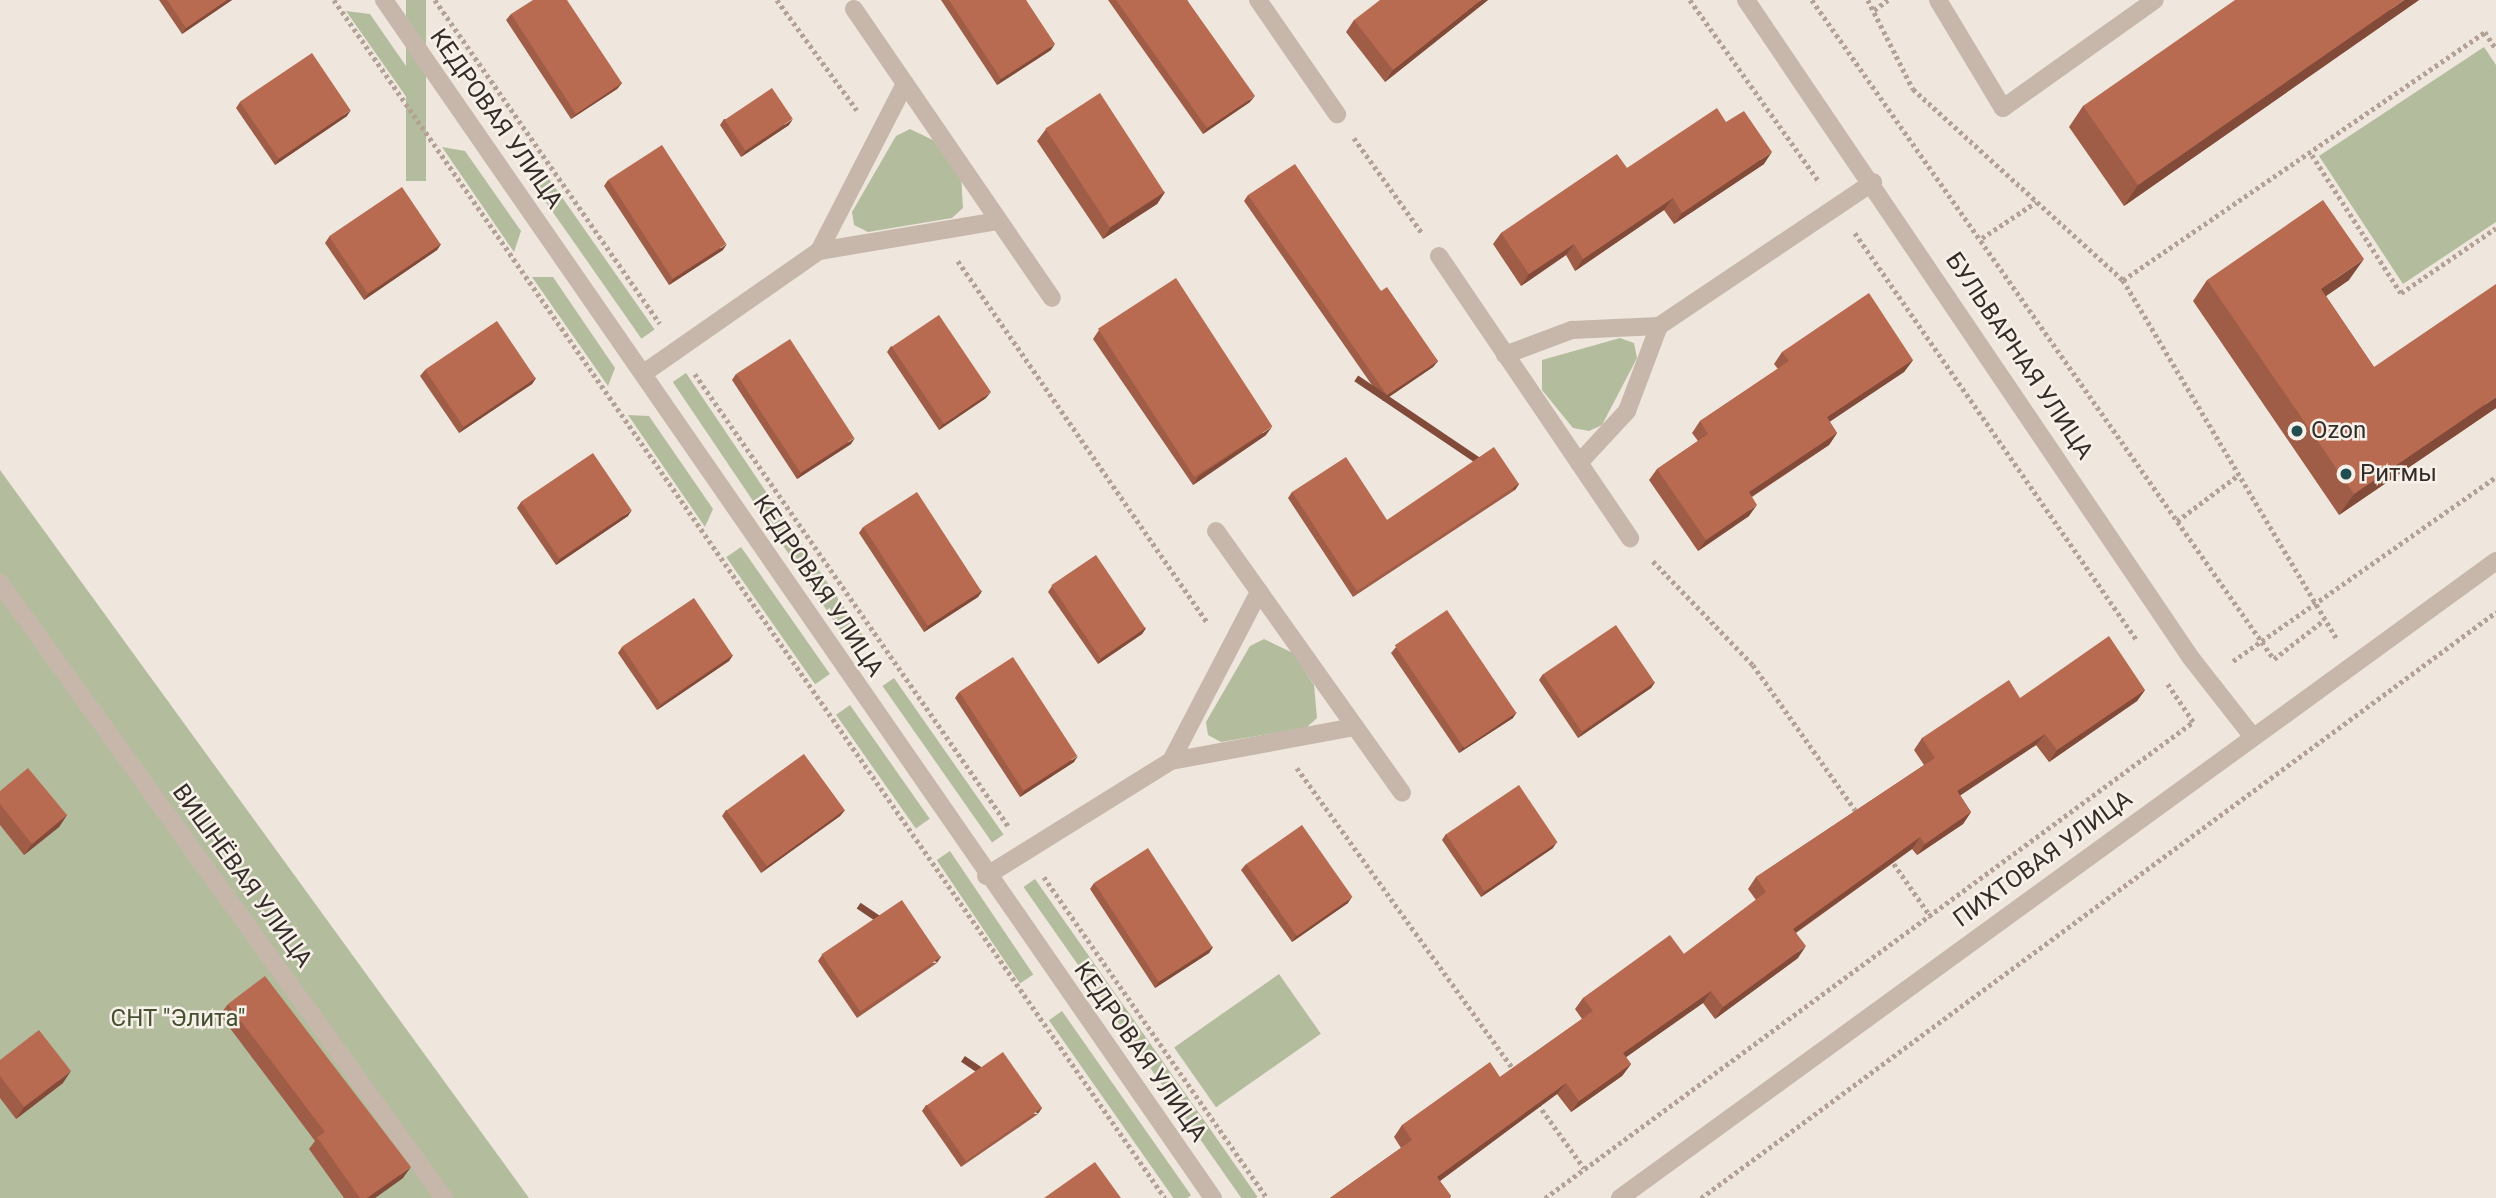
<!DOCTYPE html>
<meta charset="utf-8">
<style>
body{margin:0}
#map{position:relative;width:2496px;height:1198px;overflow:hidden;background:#efe7dd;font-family:Roboto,sans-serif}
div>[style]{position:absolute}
.green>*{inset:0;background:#b3bd9e;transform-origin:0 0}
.path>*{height:4.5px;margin-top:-2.25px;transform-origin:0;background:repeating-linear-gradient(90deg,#b2a194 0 3.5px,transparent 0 7px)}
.service>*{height:18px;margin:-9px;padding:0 9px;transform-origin:9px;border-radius:9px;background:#c6b7aa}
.minor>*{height:18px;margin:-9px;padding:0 9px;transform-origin:9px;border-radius:9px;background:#c6b7aa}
.wall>*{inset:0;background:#9f5c47}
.shaded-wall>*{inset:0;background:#824b39;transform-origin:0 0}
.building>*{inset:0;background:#b96b52;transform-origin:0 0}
.dots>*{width:19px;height:19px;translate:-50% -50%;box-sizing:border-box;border:4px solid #f7f1e9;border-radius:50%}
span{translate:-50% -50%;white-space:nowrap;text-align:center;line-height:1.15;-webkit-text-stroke:5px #f7f1e9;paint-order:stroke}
.street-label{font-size:24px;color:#342c29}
.poi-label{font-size:24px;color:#342c29}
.left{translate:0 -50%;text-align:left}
.park-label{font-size:24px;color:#44502f}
</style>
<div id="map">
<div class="green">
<div style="left:406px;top:0;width:20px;height:181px"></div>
<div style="clip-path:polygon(346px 11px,370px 14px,426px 95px,419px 115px)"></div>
<div style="clip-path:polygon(2484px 47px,2496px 65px,2496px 222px,2403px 284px,2319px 156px)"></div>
<div style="clip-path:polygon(910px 129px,939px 143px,961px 175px,963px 208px,952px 218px,868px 232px,854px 225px,852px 212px,896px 136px)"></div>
<div style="clip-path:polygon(442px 147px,465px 151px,521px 231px,514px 252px)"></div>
<div style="left:545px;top:173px;width:191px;height:16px;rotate:55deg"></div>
<div style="clip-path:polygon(532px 277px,553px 277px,615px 368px,608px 386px)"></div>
<div style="clip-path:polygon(1620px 338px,1634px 343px,1637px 358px,1602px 425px,1589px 431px,1573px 428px,1542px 390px,1542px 360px)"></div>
<div style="left:686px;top:373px;width:325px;height:16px;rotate:56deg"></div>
<div style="clip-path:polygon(628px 415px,649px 416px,713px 509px,705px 527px)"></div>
<div style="clip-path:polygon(0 470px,529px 1198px,0 1198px)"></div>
<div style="left:741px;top:547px;width:155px;height:18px;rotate:55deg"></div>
<div style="clip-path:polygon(1264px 639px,1293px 653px,1314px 685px,1317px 718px,1306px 728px,1221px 742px,1208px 735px,1206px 722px,1250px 646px)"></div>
<div style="left:894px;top:678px;width:191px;height:14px;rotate:55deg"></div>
<div style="left:850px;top:705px;width:139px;height:17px;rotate:55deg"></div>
<div style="left:950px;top:851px;width:149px;height:16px;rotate:56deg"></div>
<div style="left:1035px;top:879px;width:388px;height:14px;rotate:55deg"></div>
<div style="left:1279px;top:974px;width:73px;height:128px;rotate:55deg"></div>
<div style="left:1062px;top:1011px;width:225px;height:16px;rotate:55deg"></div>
</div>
<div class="path">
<div style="left:334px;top:0;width:1458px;rotate:55.25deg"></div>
<div style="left:435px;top:0;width:394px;rotate:55.2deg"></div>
<div style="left:777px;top:0;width:136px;rotate:54deg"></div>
<div style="left:1690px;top:0;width:224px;rotate:54.6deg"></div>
<div style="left:1812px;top:0;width:805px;rotate:54.97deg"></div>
<div style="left:2274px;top:659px;width:63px;rotate:-38deg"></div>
<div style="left:1868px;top:0;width:100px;rotate:63.2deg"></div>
<div style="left:1913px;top:89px;width:284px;rotate:42.3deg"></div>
<div style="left:2123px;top:280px;width:418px;rotate:59.2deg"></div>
<div style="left:1874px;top:10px;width:17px;rotate:-36deg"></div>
<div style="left:1354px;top:138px;width:117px;rotate:54.4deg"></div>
<div style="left:2312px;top:155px;width:164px;rotate:57.2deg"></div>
<div style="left:2401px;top:293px;width:115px;rotate:-34.4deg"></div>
<div style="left:1855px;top:233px;width:495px;rotate:55.3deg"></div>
<div style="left:1982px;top:238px;width:65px;rotate:-33.7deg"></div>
<div style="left:958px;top:261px;width:439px;rotate:55.4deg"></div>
<div style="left:2123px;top:280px;width:439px;rotate:-34.4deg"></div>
<div style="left:2485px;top:32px;width:20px;rotate:57deg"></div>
<div style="left:695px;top:374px;width:551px;rotate:55.27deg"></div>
<div style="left:2177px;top:521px;width:75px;rotate:-36.9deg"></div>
<div style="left:1653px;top:561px;width:144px;rotate:46.1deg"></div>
<div style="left:1753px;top:665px;width:182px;rotate:54.8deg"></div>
<div style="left:2233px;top:661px;width:321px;rotate:-35deg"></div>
<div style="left:1297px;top:768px;width:373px;rotate:54.3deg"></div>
<div style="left:1890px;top:858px;width:72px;rotate:55.2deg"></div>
<div style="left:1044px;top:877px;width:391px;rotate:55.2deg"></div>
<div style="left:1538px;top:1104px;width:79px;rotate:54.3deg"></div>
<div style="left:1545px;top:1198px;width:804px;rotate:-36.3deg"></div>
<div style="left:2193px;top:722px;width:48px;rotate:-124deg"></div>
<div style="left:1701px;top:1198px;width:988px;rotate:-36.39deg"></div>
</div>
<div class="service">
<div style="left:1258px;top:0;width:139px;rotate:55.3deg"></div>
<div style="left:1938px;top:0;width:126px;rotate:59deg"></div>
<div style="left:2003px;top:108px;width:186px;rotate:-35.4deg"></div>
<div style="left:854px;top:9px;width:350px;rotate:55.6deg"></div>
<div style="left:819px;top:251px;width:188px;rotate:-62.8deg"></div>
<div style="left:1439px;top:256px;width:341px;rotate:55.9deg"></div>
<div style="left:1505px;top:355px;width:72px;rotate:-20.5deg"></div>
<div style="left:1572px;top:330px;width:87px;rotate:-2.6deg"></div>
<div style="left:1659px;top:326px;width:258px;rotate:-33.9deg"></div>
<div style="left:644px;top:373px;width:213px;rotate:-34.9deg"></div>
<div style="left:819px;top:251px;width:182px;rotate:-9.5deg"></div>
<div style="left:1579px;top:463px;width:71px;rotate:-47.3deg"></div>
<div style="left:1627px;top:411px;width:91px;rotate:-69.4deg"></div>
<div style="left:1216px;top:531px;width:321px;rotate:54.6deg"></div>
<div style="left:1171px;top:761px;width:191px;rotate:-62.5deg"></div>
<div style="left:986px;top:876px;width:218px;rotate:-31.9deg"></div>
<div style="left:1171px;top:761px;width:187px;rotate:-10.5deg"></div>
</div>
<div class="minor">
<div style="left:384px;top:0;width:1457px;rotate:55.32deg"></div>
<div style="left:1746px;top:0;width:794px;rotate:55.93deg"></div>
<div style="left:2191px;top:658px;width:100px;rotate:51.9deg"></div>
<div style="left:0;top:583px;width:759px;rotate:54.17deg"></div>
<div style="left:1620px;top:1198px;width:1083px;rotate:-36.02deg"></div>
</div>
<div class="wall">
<div style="clip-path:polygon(159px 0,232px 0,182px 34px)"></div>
<div style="clip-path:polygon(941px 0,1026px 0,1051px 50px,997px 85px)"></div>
<div style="clip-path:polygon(1108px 0,1187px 0,1250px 102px,1203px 134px)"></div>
<div style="clip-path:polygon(1488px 0,1385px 82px,1346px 32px,1354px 20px)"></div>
<div style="clip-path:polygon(2419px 0,2124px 206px,2069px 127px,2083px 106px)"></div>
<div style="clip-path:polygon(511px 14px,622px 83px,617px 89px,571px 119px,506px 20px)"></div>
<div style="clip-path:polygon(240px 102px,347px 116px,275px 165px,236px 108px)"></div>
<div style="clip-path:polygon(724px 119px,789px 125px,741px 157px,720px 125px)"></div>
<div style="clip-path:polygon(1726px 122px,1764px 164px,1674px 224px,1664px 210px,1575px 271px,1566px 255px,1521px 286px,1493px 244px,1501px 233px,1627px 168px)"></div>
<div style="clip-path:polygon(1046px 129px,1165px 192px,1157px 204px,1103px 239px,1037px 141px)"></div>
<div style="clip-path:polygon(608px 180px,723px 250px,669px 285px,604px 186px)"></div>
<div style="clip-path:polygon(1248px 195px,1381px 291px,1438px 361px,1433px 367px,1383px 401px,1244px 201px)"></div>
<div style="clip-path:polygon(329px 237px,441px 244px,437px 250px,364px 300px,325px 243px)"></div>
<div style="clip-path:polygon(2207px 280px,2349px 280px,2326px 296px,2374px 367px,2496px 408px,2339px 515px,2193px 301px)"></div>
<div style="clip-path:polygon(1099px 330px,1266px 435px,1193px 485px,1093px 339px)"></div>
<div style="clip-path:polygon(891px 346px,986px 398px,939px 430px,887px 352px)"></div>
<div style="clip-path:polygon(1782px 352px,1913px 360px,1904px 372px,1829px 421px,1837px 433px,1829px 445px,1752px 497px,1749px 516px,1698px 551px,1649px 480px,1657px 469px,1698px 441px,1692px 433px,1700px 421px,1778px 369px,1774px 364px)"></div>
<div style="clip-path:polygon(425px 370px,536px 378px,532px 384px,459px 433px,420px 376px)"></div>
<div style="clip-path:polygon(736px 374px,851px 444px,797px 479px,732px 380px)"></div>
<div style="clip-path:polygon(1519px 484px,1515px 490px,1353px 597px,1288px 498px,1292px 492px,1387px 520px)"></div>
<div style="clip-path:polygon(521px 502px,628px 516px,556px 565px,517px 508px)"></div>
<div style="clip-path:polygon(863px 527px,982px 591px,978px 597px,924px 632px,859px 533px)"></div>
<div style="clip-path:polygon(1052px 586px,1146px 628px,1142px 634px,1098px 664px,1048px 592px)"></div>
<div style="clip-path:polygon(622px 647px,733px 655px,729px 661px,657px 710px,618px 653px)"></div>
<div style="clip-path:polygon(1396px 647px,1513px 718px,1459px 753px,1391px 653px)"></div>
<div style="clip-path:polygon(1543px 674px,1655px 682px,1651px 688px,1578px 738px,1539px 680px)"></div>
<div style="clip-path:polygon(2145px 690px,2137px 701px,2049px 762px,2036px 745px,1960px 795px,1971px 812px,1963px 824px,1917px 855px,1912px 849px,1796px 933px,1798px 958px,1715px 1019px,1703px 1003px,1626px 1057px,1631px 1064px,1622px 1076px,1571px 1112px,1557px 1094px,1440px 1181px,1451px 1196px,1450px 1198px,1330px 1198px,1401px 1148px,1394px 1137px,1402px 1125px,1500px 1077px,1582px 1019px,1575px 1009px,1583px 998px,1684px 954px,1756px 900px,1748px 889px,1756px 877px,1924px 765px,1914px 750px,1922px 738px,2020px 698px)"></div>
<div style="clip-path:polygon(959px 692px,1074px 762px,1020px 797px,955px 698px)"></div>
<div style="clip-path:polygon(0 791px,67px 815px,59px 827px,24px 855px,0 825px)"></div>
<div style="clip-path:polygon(726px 810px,845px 810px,840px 816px,761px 873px,722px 816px)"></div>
<div style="clip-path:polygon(1446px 834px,1553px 848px,1481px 897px,1442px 840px)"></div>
<div style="clip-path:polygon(1246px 864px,1348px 903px,1292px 942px,1241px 870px)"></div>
<div style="clip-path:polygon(1094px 883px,1213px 947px,1209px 953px,1155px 988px,1090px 889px)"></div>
<div style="clip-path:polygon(822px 955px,937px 963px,857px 1018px,818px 961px)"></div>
<div style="clip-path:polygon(228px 1004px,403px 1178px,375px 1198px,344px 1198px,309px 1149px,315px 1141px,220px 1015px)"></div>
<div style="clip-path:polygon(0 1060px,63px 1083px,16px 1119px,0 1098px)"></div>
<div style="clip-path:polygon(926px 1105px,1038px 1114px,961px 1167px,922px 1111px)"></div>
</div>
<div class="shaded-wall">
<div style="clip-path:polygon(227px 0,232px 0,182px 34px,186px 28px)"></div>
<div style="clip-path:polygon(1481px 0,1488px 0,1385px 82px,1393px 70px)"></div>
<div style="clip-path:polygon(2404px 0,2419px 0,2124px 206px,2138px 185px)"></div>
<div style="clip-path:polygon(1055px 44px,1051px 50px,997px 85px,1001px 79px)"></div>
<div style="clip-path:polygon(622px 83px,617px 89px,571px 119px,576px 114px)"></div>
<div style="clip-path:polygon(1255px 96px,1250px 102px,1203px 134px,1207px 128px)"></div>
<div style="clip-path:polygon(351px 110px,347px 116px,275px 165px,279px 159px)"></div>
<div style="clip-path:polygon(793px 119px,789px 125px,741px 157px,746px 151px)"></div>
<div style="clip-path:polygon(1772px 152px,1764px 164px,1674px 224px,1682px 213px)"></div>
<div style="clip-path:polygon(1165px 192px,1157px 204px,1103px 239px,1111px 227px)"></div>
<div style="clip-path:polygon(1673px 198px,1664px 210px,1575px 271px,1583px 259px)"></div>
<div style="clip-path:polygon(441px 244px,437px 250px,364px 300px,368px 294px)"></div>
<div style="clip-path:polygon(727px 244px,723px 250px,669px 285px,673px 279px)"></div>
<div style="clip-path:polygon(1574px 244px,1566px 255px,1521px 286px,1529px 274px)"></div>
<div style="clip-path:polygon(2364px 259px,2349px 280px,2306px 310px,2321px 289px)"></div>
<div style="clip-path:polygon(1913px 360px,1904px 372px,1819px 429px,1827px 417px)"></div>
<div style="clip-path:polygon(1438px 361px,1433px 367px,1383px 401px,1387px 395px)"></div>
<div style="clip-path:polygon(536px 378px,532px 384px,459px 433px,464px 427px)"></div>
<div style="clip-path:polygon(991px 392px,986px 398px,939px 430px,943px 424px)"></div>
<div style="clip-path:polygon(2496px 397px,2496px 408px,2339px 515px,2354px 494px)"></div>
<div style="clip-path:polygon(1272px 427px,1266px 435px,1193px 485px,1199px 476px)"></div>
<div style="clip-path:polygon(1837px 433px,1829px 445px,1740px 504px,1749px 492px)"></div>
<div style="clip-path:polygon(855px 438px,851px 444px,797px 479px,801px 473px)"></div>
<div style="left:1519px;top:484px;width:7px;height:194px;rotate:124deg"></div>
<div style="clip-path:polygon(1757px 505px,1749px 516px,1698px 551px,1706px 540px)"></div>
<div style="clip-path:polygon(632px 510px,628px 516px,556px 565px,560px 559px)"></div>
<div style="clip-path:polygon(982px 591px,978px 597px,924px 632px,928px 626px)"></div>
<div style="clip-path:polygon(1146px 628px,1142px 634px,1098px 664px,1102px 658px)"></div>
<div style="clip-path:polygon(733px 655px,729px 661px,657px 710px,661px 705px)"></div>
<div style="clip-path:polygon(1655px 682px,1651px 688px,1578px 738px,1583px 732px)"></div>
<div style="clip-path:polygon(2145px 690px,2137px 701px,2049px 762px,2057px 750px)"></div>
<div style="clip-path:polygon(1517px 712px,1513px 718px,1459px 753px,1463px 747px)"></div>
<div style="clip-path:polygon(2045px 734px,2036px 745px,1949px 803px,1957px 791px)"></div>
<div style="clip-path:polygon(1078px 756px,1074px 762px,1020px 797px,1024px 791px)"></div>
<div style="clip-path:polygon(845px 810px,840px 816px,761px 873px,766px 867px)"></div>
<div style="clip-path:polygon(1971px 812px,1963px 824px,1917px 855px,1925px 844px)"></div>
<div style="clip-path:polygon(67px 815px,59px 827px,24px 855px,32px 844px)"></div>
<div style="clip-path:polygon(1920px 837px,1912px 849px,1785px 940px,1793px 929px)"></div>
<div style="clip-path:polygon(1557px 842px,1553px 848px,1481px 897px,1485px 891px)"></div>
<div style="clip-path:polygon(1352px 897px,1348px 903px,1292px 942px,1296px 936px)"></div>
<div style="clip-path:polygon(1806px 946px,1798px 958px,1715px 1019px,1723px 1007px)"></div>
<div style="clip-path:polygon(1213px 947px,1209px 953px,1155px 988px,1159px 982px)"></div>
<div style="left:941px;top:957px;width:7px;height:97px;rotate:124deg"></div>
<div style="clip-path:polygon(1711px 991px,1703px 1003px,1615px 1065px,1623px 1053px)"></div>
<div style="clip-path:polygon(1631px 1064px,1622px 1076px,1571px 1112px,1579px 1101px)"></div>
<div style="clip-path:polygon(71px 1071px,63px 1083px,16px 1119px,24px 1107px)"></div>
<div style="clip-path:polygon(1566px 1083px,1557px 1094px,1429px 1189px,1437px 1177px)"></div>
<div style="left:1042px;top:1108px;width:7px;height:93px;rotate:124deg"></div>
<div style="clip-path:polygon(411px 1167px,403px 1178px,375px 1198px,367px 1198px)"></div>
</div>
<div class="building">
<div style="clip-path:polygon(167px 0,227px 0,186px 28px)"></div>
<div style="clip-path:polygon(533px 0,567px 0,622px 83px,576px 114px,511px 14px)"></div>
<div style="clip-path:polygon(949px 0,1026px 0,1055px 44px,1001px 79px)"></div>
<div style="clip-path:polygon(1116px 0,1187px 0,1255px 96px,1207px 128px)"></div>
<div style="clip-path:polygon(1380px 0,1481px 0,1393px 70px,1354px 20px)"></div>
<div style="clip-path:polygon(2235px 0,2404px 0,2138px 185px,2083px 106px)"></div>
<div style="left:312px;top:53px;width:69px;height:87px;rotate:56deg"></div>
<div style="left:772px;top:88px;width:37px;height:57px;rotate:56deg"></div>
<div style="left:1100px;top:93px;width:118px;height:65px;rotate:57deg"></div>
<div style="clip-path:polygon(1717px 108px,1726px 122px,1744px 111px,1772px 152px,1682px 213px,1673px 198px,1583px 259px,1574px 244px,1529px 274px,1501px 233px,1617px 154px,1627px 168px)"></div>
<div style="left:662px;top:145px;width:118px;height:64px;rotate:57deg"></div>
<div style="clip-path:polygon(1295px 164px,1381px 291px,1387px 287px,1438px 361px,1387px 395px,1248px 195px)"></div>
<div style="left:402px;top:187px;width:69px;height:88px;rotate:56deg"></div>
<div style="clip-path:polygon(2323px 200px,2364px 259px,2321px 289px,2374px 367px,2496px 284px,2496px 397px,2354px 494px,2207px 280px)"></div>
<div style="left:1176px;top:278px;width:177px;height:93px;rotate:57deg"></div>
<div style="clip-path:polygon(1869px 293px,1913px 360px,1827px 417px,1837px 433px,1749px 492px,1757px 505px,1706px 540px,1657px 469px,1708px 434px,1700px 421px,1789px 361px,1782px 352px)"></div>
<div style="left:939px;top:315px;width:93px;height:57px;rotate:56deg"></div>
<div style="left:497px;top:321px;width:69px;height:87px;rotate:56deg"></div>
<div style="left:790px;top:339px;width:118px;height:64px;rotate:57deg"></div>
<div style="clip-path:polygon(1494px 447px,1519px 484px,1357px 591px,1292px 492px,1346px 457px,1387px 520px)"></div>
<div style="left:593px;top:453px;width:69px;height:87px;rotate:56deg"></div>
<div style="left:917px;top:492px;width:118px;height:64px;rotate:57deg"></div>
<div style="left:1096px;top:555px;width:88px;height:54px;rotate:56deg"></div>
<div style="left:694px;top:598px;width:69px;height:87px;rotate:56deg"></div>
<div style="left:1447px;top:610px;width:124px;height:63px;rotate:56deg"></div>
<div style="left:1616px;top:625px;width:69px;height:88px;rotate:56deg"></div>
<div style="clip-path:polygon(2109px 636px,2145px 690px,2057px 750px,2045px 734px,1957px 791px,1971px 812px,1925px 844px,1920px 837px,1793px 929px,1806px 946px,1723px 1007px,1711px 991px,1623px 1053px,1631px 1064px,1579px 1101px,1566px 1083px,1437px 1177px,1451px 1196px,1449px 1198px,1330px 1198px,1412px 1140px,1402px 1125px,1490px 1062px,1500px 1077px,1593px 1011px,1583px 998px,1670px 935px,1684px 954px,1766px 892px,1756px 877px,1935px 758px,1922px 738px,2009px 680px,2020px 698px)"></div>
<div style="left:1013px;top:657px;width:118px;height:64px;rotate:57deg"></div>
<div style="left:804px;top:754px;width:69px;height:96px;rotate:54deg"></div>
<div style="clip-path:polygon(28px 768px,67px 815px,32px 844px,0 804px,0 791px)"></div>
<div style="left:1519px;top:785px;width:69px;height:88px;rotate:56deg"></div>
<div style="left:1302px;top:825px;width:88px;height:68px;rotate:55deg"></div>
<div style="left:1148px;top:848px;width:118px;height:64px;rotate:57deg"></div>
<div style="left:902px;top:900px;width:69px;height:97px;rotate:56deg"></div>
<div style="clip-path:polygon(265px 976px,411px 1167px,367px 1198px,360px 1198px,317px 1137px,325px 1132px,228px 1004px)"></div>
<div style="clip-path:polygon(39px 1030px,71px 1071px,24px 1107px,0 1076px,0 1060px)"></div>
<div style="left:1003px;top:1052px;width:68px;height:93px;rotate:55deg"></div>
<div style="clip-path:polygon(1095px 1162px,1121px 1198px,1044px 1198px)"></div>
</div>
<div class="dots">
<div style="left:2297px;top:431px;background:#234e51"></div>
<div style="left:2346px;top:474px;background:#234e51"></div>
</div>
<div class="street-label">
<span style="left:496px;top:119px;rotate:55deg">КЕДРОВАЯ УЛИЦА</span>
<span style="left:2019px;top:356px;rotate:56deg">БУЛЬВАРНАЯ УЛИЦА</span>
<span style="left:818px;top:586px;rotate:56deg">КЕДРОВАЯ УЛИЦА</span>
<span style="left:2043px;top:859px;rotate:-36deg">ПИХТОВАЯ УЛИЦА</span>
<span style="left:242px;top:876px;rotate:54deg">ВИШНЁВАЯ УЛИЦА</span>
<span style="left:1140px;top:1052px;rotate:55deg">КЕДРОВАЯ УЛИЦА</span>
</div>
<div class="poi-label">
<span class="left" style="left:2311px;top:431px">Ozon</span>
<span class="left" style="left:2360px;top:474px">Ритмы</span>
</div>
<div class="park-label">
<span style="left:178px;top:1019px">СНТ "Элита"</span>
</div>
</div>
